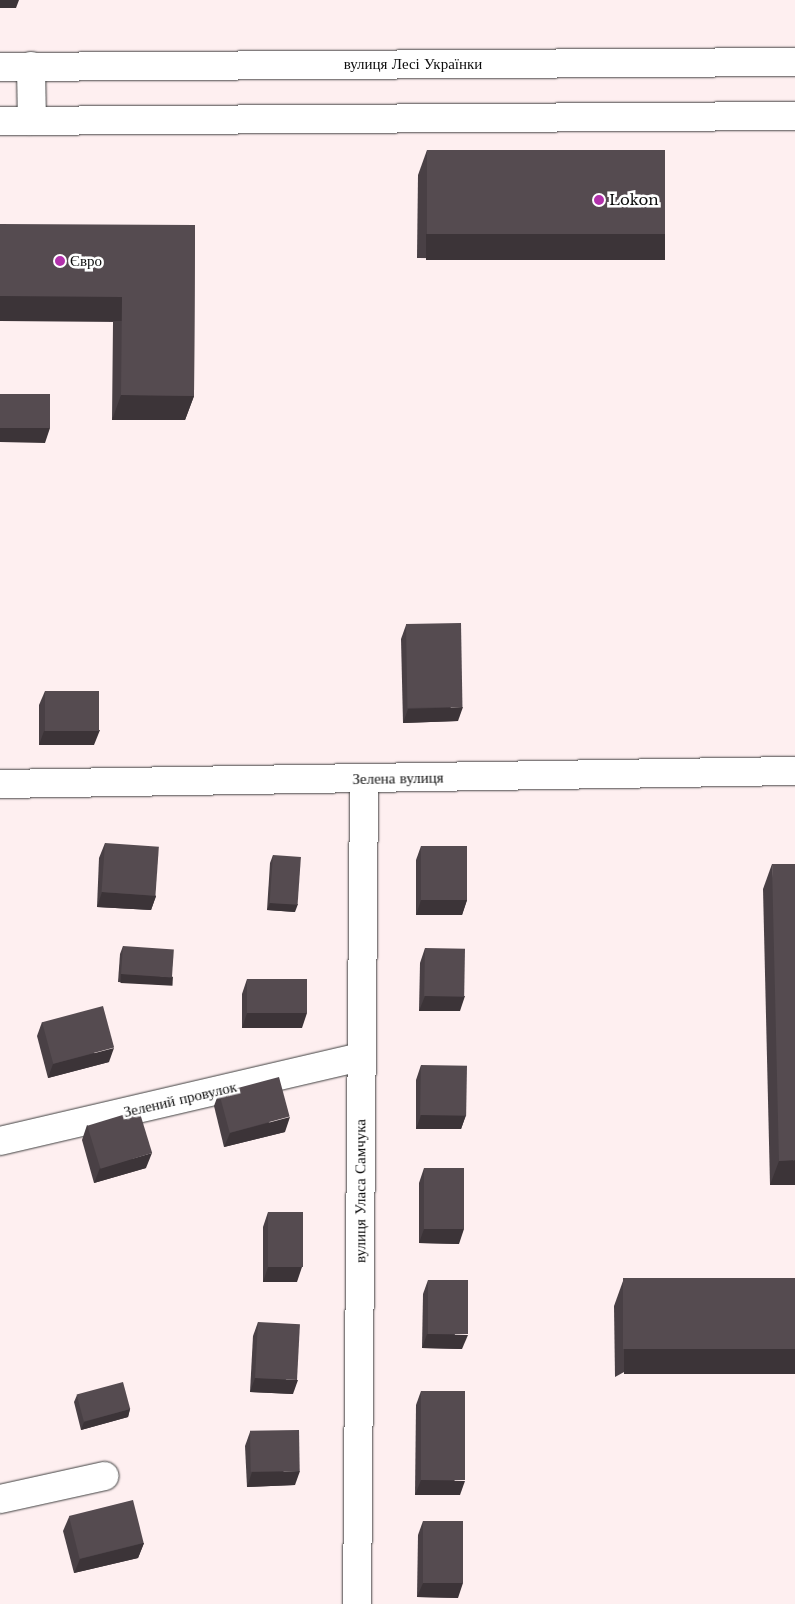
<!DOCTYPE html>
<meta charset="utf-8">
<style>
body{margin:0}
#map{position:relative;width:795px;height:1604px;overflow:hidden;background:#feeff0;font-family:"Libre Baskerville",serif}
div>[style]{position:absolute}
.roads{filter:drop-shadow(0 0 1px #404040) drop-shadow(0 0 1px #404040)}
.street>*{height:28px;margin:-14px;padding:0 14px;transform-origin:14px;border-radius:14px;background:#fff}
.wall>*{inset:0;background:#494045}
.shaded-wall>*{inset:0;background:#3c3438;transform-origin:0 0}
.building>*{inset:0;background:#554b50;transform-origin:0 0}
.dots>*{width:14px;height:14px;translate:-50% -50%;box-sizing:border-box;border:2px solid #fff;border-radius:50%}
span{translate:-50% -50%;white-space:nowrap;text-align:center;line-height:1.15;-webkit-text-stroke:5px #fff;paint-order:stroke}
.street-label{font-size:15px;color:#0d0d0d}
.poi-label{font-size:15px;color:#0d0d0d}
.left{translate:0 -50%;text-align:left}
</style>
<div id="map">
<div class="roads">
<div class="street">
<div style="left:31px;top:66px;width:55px;rotate:89deg"></div>
<div style="left:0;top:67px;width:795px;rotate:-0.36deg"></div>
<div style="left:0;top:121px;width:795px;rotate:-0.36deg"></div>
<div style="left:0;top:784px;width:795px;rotate:-0.94deg"></div>
<div style="left:0;top:1141px;width:371px;rotate:-13.1deg"></div>
<div style="left:0;top:1499px;width:107px;rotate:-12.4deg"></div>
<div style="left:357px;top:1604px;width:825px;rotate:-89.51deg"></div>
</div>
</div>
<div class="wall">
<div style="clip-path:polygon(427px 150px,656px 260px,417px 258px,418px 175px)"></div>
<div style="clip-path:polygon(195px 225px,194px 396px,185px 420px,112px 420px,113px 322px,0 321px)"></div>
<div style="clip-path:polygon(406px 625px,458px 721px,403px 723px,401px 639px)"></div>
<div style="clip-path:polygon(45px 691px,94px 745px,39px 745px,39px 705px)"></div>
<div style="clip-path:polygon(105px 843px,156px 896px,151px 910px,97px 907px,99px 858px)"></div>
<div style="clip-path:polygon(421px 846px,467px 900px,462px 915px,416px 915px,416px 860px)"></div>
<div style="clip-path:polygon(273px 855px,295px 912px,267px 910px,270px 863px)"></div>
<div style="clip-path:polygon(772px 864px,795px 1185px,770px 1185px,763px 889px)"></div>
<div style="clip-path:polygon(123px 946px,170px 985px,118px 982px,120px 954px)"></div>
<div style="clip-path:polygon(425px 948px,460px 1011px,419px 1011px,420px 963px)"></div>
<div style="clip-path:polygon(247px 979px,302px 1028px,242px 1028px,242px 994px)"></div>
<div style="clip-path:polygon(42px 1022px,109px 1062px,48px 1078px,37px 1036px)"></div>
<div style="clip-path:polygon(421px 1065px,466px 1115px,461px 1129px,416px 1129px,416px 1080px)"></div>
<div style="clip-path:polygon(219px 1092px,285px 1132px,224px 1147px,214px 1106px)"></div>
<div style="clip-path:polygon(87px 1125px,146px 1168px,94px 1183px,82px 1140px)"></div>
<div style="clip-path:polygon(424px 1168px,459px 1244px,419px 1243px,419px 1183px)"></div>
<div style="clip-path:polygon(268px 1212px,297px 1282px,263px 1282px,263px 1227px)"></div>
<div style="clip-path:polygon(795px 1278px,615px 1377px,614px 1306px,623px 1281px)"></div>
<div style="clip-path:polygon(428px 1280px,462px 1349px,422px 1348px,423px 1294px)"></div>
<div style="clip-path:polygon(258px 1322px,293px 1394px,250px 1392px,253px 1336px)"></div>
<div style="clip-path:polygon(421px 1391px,460px 1495px,415px 1495px,416px 1405px)"></div>
<div style="clip-path:polygon(77px 1395px,130px 1409px,128px 1417px,81px 1430px,74px 1402px)"></div>
<div style="clip-path:polygon(250px 1432px,295px 1485px,247px 1487px,245px 1446px)"></div>
<div style="clip-path:polygon(69px 1517px,144px 1543px,138px 1558px,74px 1573px,63px 1531px)"></div>
<div style="clip-path:polygon(423px 1521px,458px 1598px,417px 1597px,418px 1535px)"></div>
</div>
<div class="shaded-wall">
<div style="clip-path:polygon(0 0,19px 0,16px 8px,0 8px)"></div>
<div style="left:426px;top:234px;width:239px;height:26px"></div>
<div style="left:0;top:296px;width:122px;height:25px"></div>
<div style="clip-path:polygon(121px 395px,194px 396px,185px 420px,112px 420px)"></div>
<div style="clip-path:polygon(0 428px,50px 428px,45px 443px,0 442px)"></div>
<div style="clip-path:polygon(463px 707px,458px 721px,403px 723px,408px 709px)"></div>
<div style="clip-path:polygon(100px 730px,94px 745px,39px 745px,44px 731px)"></div>
<div style="clip-path:polygon(102px 892px,156px 896px,151px 910px,97px 907px)"></div>
<div style="clip-path:polygon(421px 900px,467px 900px,462px 915px,416px 915px)"></div>
<div style="clip-path:polygon(270px 903px,298px 904px,295px 912px,267px 910px)"></div>
<div style="left:121px;top:974px;width:52px;height:9px;rotate:3deg"></div>
<div style="clip-path:polygon(425px 996px,465px 996px,460px 1011px,419px 1011px)"></div>
<div style="clip-path:polygon(247px 1013px,307px 1013px,302px 1028px,242px 1028px)"></div>
<div style="clip-path:polygon(114px 1048px,109px 1062px,48px 1078px,53px 1064px)"></div>
<div style="clip-path:polygon(421px 1115px,466px 1115px,461px 1129px,416px 1129px)"></div>
<div style="clip-path:polygon(290px 1117px,285px 1132px,224px 1147px,230px 1133px)"></div>
<div style="clip-path:polygon(152px 1153px,146px 1168px,94px 1183px,100px 1168px)"></div>
<div style="clip-path:polygon(795px 1160px,795px 1185px,770px 1185px,779px 1161px)"></div>
<div style="clip-path:polygon(424px 1229px,464px 1229px,459px 1244px,419px 1243px)"></div>
<div style="clip-path:polygon(268px 1267px,302px 1267px,297px 1282px,263px 1282px)"></div>
<div style="clip-path:polygon(427px 1334px,468px 1335px,462px 1349px,422px 1348px)"></div>
<div style="left:795px;top:1349px;width:25px;height:171px;rotate:90deg"></div>
<div style="clip-path:polygon(255px 1378px,298px 1380px,293px 1394px,250px 1392px)"></div>
<div style="clip-path:polygon(130px 1409px,128px 1417px,81px 1430px,84px 1422px)"></div>
<div style="clip-path:polygon(300px 1471px,295px 1485px,247px 1487px,252px 1472px)"></div>
<div style="clip-path:polygon(421px 1480px,465px 1481px,460px 1495px,415px 1495px)"></div>
<div style="clip-path:polygon(144px 1543px,138px 1558px,74px 1573px,80px 1559px)"></div>
<div style="clip-path:polygon(423px 1583px,463px 1583px,458px 1598px,417px 1597px)"></div>
</div>
<div class="building">
<div style="left:427px;top:150px;width:238px;height:84px"></div>
<div style="clip-path:polygon(0 224px,195px 225px,194px 396px,121px 395px,122px 297px,0 296px)"></div>
<div style="left:0;top:394px;width:50px;height:34px"></div>
<div style="left:461px;top:623px;width:84px;height:55px;rotate:89deg"></div>
<div style="left:45px;top:691px;width:54px;height:40px"></div>
<div style="left:105px;top:843px;width:54px;height:49px;rotate:4deg"></div>
<div style="left:421px;top:846px;width:46px;height:54px"></div>
<div style="left:273px;top:855px;width:28px;height:48px;rotate:4deg"></div>
<div style="clip-path:polygon(772px 864px,795px 864px,795px 1160px,779px 1161px)"></div>
<div style="left:123px;top:946px;width:51px;height:28px;rotate:4deg"></div>
<div style="left:425px;top:948px;width:40px;height:48px;rotate:1deg"></div>
<div style="left:247px;top:979px;width:60px;height:34px"></div>
<div style="left:103px;top:1006px;width:43px;height:63px;rotate:75deg"></div>
<div style="left:421px;top:1065px;width:46px;height:50px;rotate:1deg"></div>
<div style="left:279px;top:1077px;width:41px;height:62px;rotate:75deg"></div>
<div style="left:139px;top:1110px;width:45px;height:54px;rotate:73deg"></div>
<div style="left:424px;top:1168px;width:40px;height:61px"></div>
<div style="left:268px;top:1212px;width:35px;height:55px"></div>
<div style="left:795px;top:1278px;width:71px;height:172px;rotate:90deg"></div>
<div style="left:428px;top:1280px;width:40px;height:54px"></div>
<div style="left:258px;top:1322px;width:42px;height:56px;rotate:3deg"></div>
<div style="left:123px;top:1382px;width:28px;height:48px;rotate:75deg"></div>
<div style="left:421px;top:1391px;width:44px;height:89px"></div>
<div style="left:299px;top:1430px;width:41px;height:49px;rotate:89deg"></div>
<div style="left:133px;top:1500px;width:44px;height:66px;rotate:76deg"></div>
<div style="left:423px;top:1521px;width:40px;height:62px"></div>
</div>
<div class="dots">
<div style="left:599px;top:200px;background:#b231ab"></div>
<div style="left:60px;top:261px;background:#b231ab"></div>
</div>
<div class="street-label">
<span style="left:413px;top:64px">вулиця Лесі Українки</span>
<span style="left:398px;top:778px;rotate:-1deg">Зелена вулиця</span>
<span style="left:180px;top:1099px;rotate:-13deg">Зелений провулок</span>
<span style="left:360px;top:1191px;rotate:-90deg">вулиця Уласа Самчука</span>
</div>
<div class="poi-label">
<span class="left" style="left:609px;top:200px">Lokon</span>
<span class="left" style="left:70px;top:261px">Євро</span>
</div>
</div>
